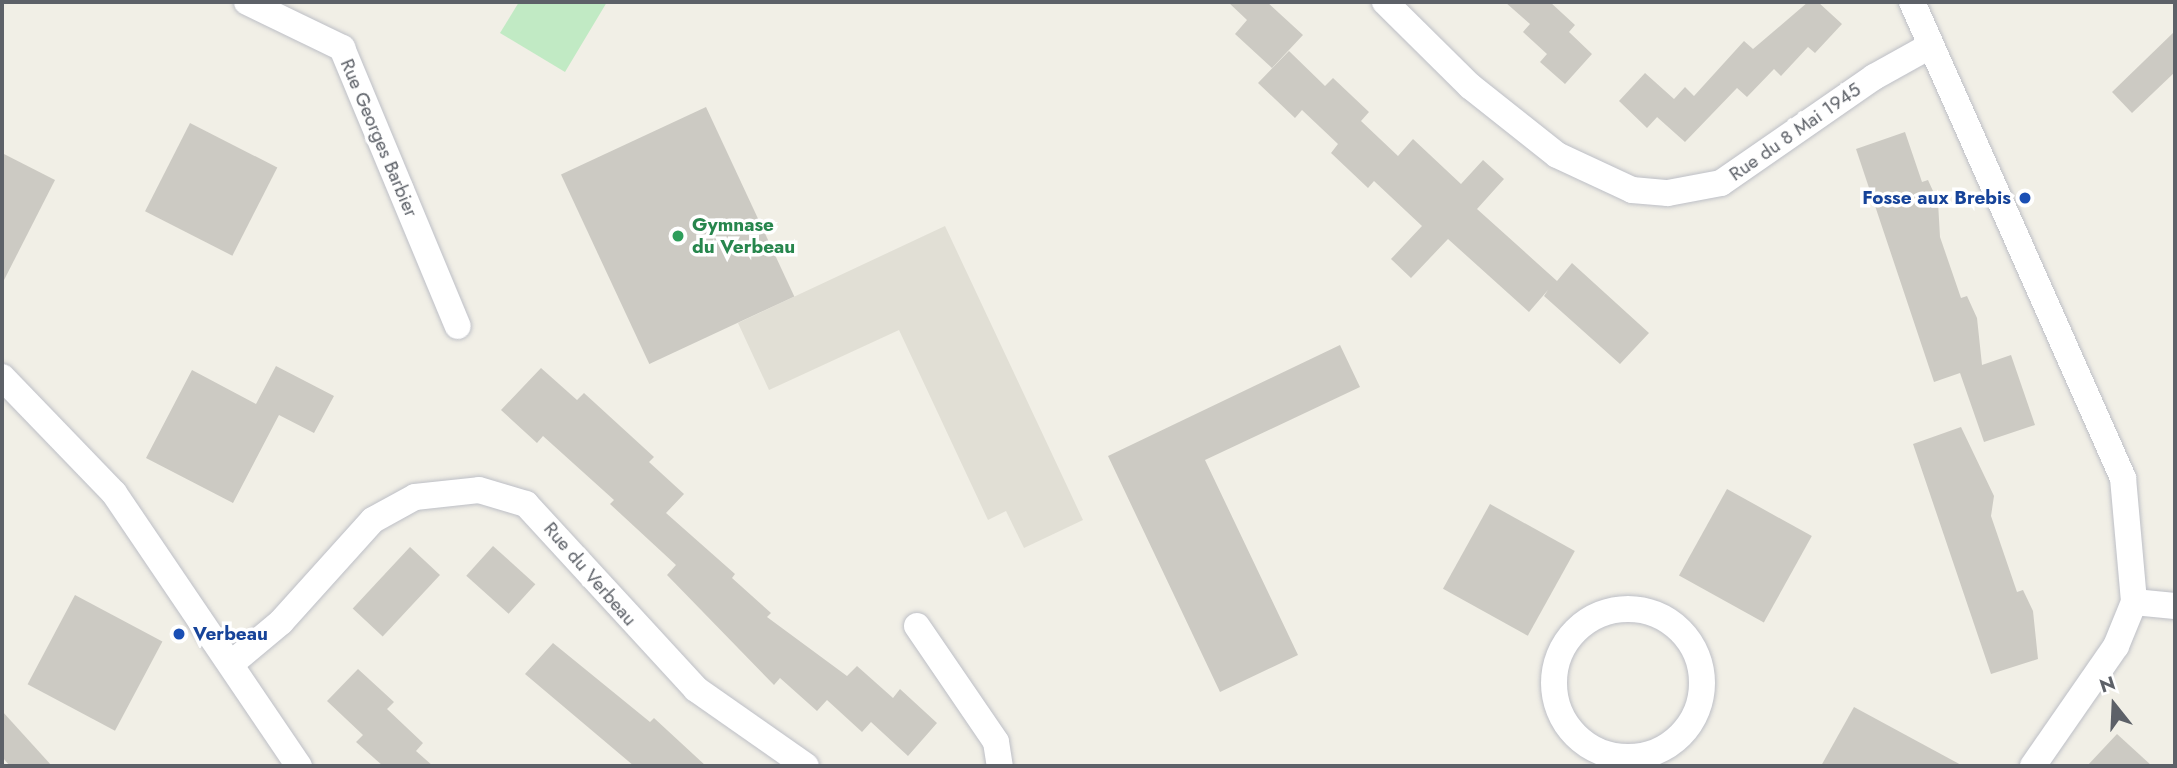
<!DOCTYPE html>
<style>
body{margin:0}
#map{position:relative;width:2177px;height:768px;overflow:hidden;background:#f1efe6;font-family:Jost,sans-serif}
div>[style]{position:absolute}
.education>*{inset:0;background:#e1dfd5}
.green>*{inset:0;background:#c1eac4}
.building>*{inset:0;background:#cccac3;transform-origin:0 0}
.roads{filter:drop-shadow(0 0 2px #bdbfc6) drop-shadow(0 0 2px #bdbfc6)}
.minor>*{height:26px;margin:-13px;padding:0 13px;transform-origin:13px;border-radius:13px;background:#fff}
.minor>.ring{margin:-13px;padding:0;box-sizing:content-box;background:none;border:26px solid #fff;border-radius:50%}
.dots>*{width:19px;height:19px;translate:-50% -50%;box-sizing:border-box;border:4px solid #fff;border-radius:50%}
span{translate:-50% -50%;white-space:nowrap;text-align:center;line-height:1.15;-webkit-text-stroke:7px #fff;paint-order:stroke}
.street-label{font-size:19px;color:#5d6168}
.transit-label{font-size:19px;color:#164399;font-weight:700}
.right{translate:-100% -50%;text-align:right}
.left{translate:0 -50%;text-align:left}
.leisure-label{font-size:19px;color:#27864d;font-weight:700}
.frame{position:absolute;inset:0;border:4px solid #5d6168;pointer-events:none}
.north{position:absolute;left:2079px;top:670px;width:70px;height:70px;-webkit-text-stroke:5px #fff;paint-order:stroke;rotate:342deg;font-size:19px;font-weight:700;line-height:28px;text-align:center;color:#5d6168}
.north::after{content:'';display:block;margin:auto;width:24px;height:32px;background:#5d6168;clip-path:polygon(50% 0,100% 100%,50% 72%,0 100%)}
</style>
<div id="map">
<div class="education">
<div style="clip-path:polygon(945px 226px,1083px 520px,1024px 548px,1006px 511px,988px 520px,899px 330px,769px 390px,738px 323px)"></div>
</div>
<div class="green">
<div style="clip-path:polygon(519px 2px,607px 2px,565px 72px,500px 33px)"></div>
</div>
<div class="building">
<div style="clip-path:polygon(1228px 2px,1267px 2px,1303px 35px,1272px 68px,1235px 34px,1247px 20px)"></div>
<div style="clip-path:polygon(1505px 2px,1550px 2px,1575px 25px,1569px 32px,1592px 54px,1565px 84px,1540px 62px,1547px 54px,1523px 32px,1530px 24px)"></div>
<div style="clip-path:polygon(1808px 2px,1818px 2px,1842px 24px,1815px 53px,1808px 47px,1781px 76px,1774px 69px,1747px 97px,1737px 88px,1685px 142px,1657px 117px,1672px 101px,1647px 128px,1619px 101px,1645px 73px,1674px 99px,1685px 87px,1694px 96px,1744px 41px,1753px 49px)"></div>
<div style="clip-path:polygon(2175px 31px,2175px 72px,2132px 113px,2112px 92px)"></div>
<div style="clip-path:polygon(1289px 51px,1325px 86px,1333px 78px,1369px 112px,1361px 121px,1398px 156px,1413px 139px,1461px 184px,1483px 160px,1504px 179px,1477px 209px,1557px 281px,1572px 263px,1649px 333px,1620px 364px,1544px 296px,1548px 290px,1529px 312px,1448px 239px,1411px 278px,1391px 259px,1422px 226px,1374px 181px,1368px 188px,1331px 153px,1338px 144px,1302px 110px,1295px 118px,1258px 83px)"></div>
<div style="left:706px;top:107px;width:209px;height:160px;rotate:65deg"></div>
<div style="left:190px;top:123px;width:98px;height:99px;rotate:27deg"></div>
<div style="clip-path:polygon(1905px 132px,1922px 182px,1928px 180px,1938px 202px,1940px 237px,1961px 298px,1967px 296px,1977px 318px,1982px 365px,2011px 355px,2035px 425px,1984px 442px,1960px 373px,1934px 382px,1856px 149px)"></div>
<div style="clip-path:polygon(2px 153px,55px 180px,2px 284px)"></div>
<div style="clip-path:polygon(1340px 345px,1360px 387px,1205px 460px,1298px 655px,1220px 692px,1108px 456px)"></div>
<div style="clip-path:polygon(276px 366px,334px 396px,314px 433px,279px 415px,233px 503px,146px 458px,192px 370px,256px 404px)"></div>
<div style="clip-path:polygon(541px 368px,577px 400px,584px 393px,654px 457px,649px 462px,684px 494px,666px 513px,735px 574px,732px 578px,771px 613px,767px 617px,847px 676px,857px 666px,893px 698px,900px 689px,937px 723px,908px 756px,871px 722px,862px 732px,827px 700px,817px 711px,780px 678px,774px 685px,667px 575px,676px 565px,610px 504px,614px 500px,543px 436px,537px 443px,501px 410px)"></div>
<div style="clip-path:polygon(1961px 427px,1994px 496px,1991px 516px,2017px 592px,2023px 590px,2033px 611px,2038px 659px,1991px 674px,1913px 444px)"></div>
<div style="left:1727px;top:489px;width:97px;height:99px;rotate:29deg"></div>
<div style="left:1490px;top:504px;width:97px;height:97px;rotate:29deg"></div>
<div style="left:493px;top:546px;width:57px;height:40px;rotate:42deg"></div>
<div style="left:410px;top:547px;width:41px;height:84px;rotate:43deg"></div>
<div style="left:75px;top:595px;width:99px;height:101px;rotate:28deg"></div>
<div style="clip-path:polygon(553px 643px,650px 722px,654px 718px,706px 766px,634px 766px,525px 674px)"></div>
<div style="clip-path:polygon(358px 669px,394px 702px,387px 709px,423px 743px,416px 751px,433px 766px,383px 766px,356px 742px,363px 735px,327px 701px)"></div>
<div style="clip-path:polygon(1854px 707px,1963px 766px,1821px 766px)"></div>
<div style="clip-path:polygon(2px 711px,52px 766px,10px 766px,2px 757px)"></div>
<div style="clip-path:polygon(2117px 734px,2152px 766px,2087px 766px)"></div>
</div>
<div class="roads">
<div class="minor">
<div style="left:247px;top:2px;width:106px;rotate:25.8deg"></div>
<div style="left:342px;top:48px;width:301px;rotate:67.4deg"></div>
<div style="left:1385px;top:2px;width:120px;rotate:44.7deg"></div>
<div style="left:1470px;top:86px;width:111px;rotate:38.4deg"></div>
<div style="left:1557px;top:155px;width:83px;rotate:25deg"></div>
<div style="left:1632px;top:190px;width:36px;rotate:5deg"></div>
<div style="left:1668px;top:193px;width:54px;rotate:-10.7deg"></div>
<div style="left:1721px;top:183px;width:186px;rotate:-34.7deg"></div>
<div style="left:1874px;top:77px;width:62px;rotate:-29.1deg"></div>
<div style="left:1912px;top:2px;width:521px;rotate:66.09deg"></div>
<div style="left:2123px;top:478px;width:124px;rotate:84.9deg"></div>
<div style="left:2134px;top:602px;width:48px;rotate:112.2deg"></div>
<div style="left:2116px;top:646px;width:146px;rotate:124.7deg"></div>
<div style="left:2px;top:377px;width:161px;rotate:46deg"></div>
<div style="left:114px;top:493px;width:330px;rotate:55.9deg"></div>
<div style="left:2134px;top:602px;width:41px;rotate:5.6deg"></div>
<div class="ring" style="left:1554px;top:609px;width:122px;height:122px"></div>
<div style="left:917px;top:626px;width:140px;rotate:55.7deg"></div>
<div style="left:996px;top:742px;width:24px;rotate:81deg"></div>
<div style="left:232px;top:663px;width:64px;rotate:-39.9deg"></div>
<div style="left:281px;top:622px;width:137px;rotate:-48deg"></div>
<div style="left:373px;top:520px;width:48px;rotate:-28.7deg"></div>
<div style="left:415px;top:497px;width:64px;rotate:-6.2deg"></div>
<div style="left:479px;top:490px;width:49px;rotate:16.6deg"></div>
<div style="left:526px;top:504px;width:251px;rotate:47.4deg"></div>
<div style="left:696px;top:689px;width:134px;rotate:35deg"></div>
</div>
</div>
<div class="dots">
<div style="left:2025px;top:198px;background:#1a4fb4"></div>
<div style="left:678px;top:236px;background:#2e9e5b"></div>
<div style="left:179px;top:634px;background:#1a4fb4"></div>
</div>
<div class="street-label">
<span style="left:1795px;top:132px;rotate:-35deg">Rue du 8 Mai 1945</span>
<span style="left:379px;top:138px;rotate:67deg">Rue Georges Barbier</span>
<span style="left:590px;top:574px;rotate:49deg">Rue du Verbeau</span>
</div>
<div class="transit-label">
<span class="right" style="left:2011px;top:198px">Fosse aux Brebis</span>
<span class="left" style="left:193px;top:634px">Verbeau</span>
</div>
<div class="leisure-label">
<span class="left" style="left:692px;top:236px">Gymnase<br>du Verbeau</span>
</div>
<div class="frame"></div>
<div class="north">N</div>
</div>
